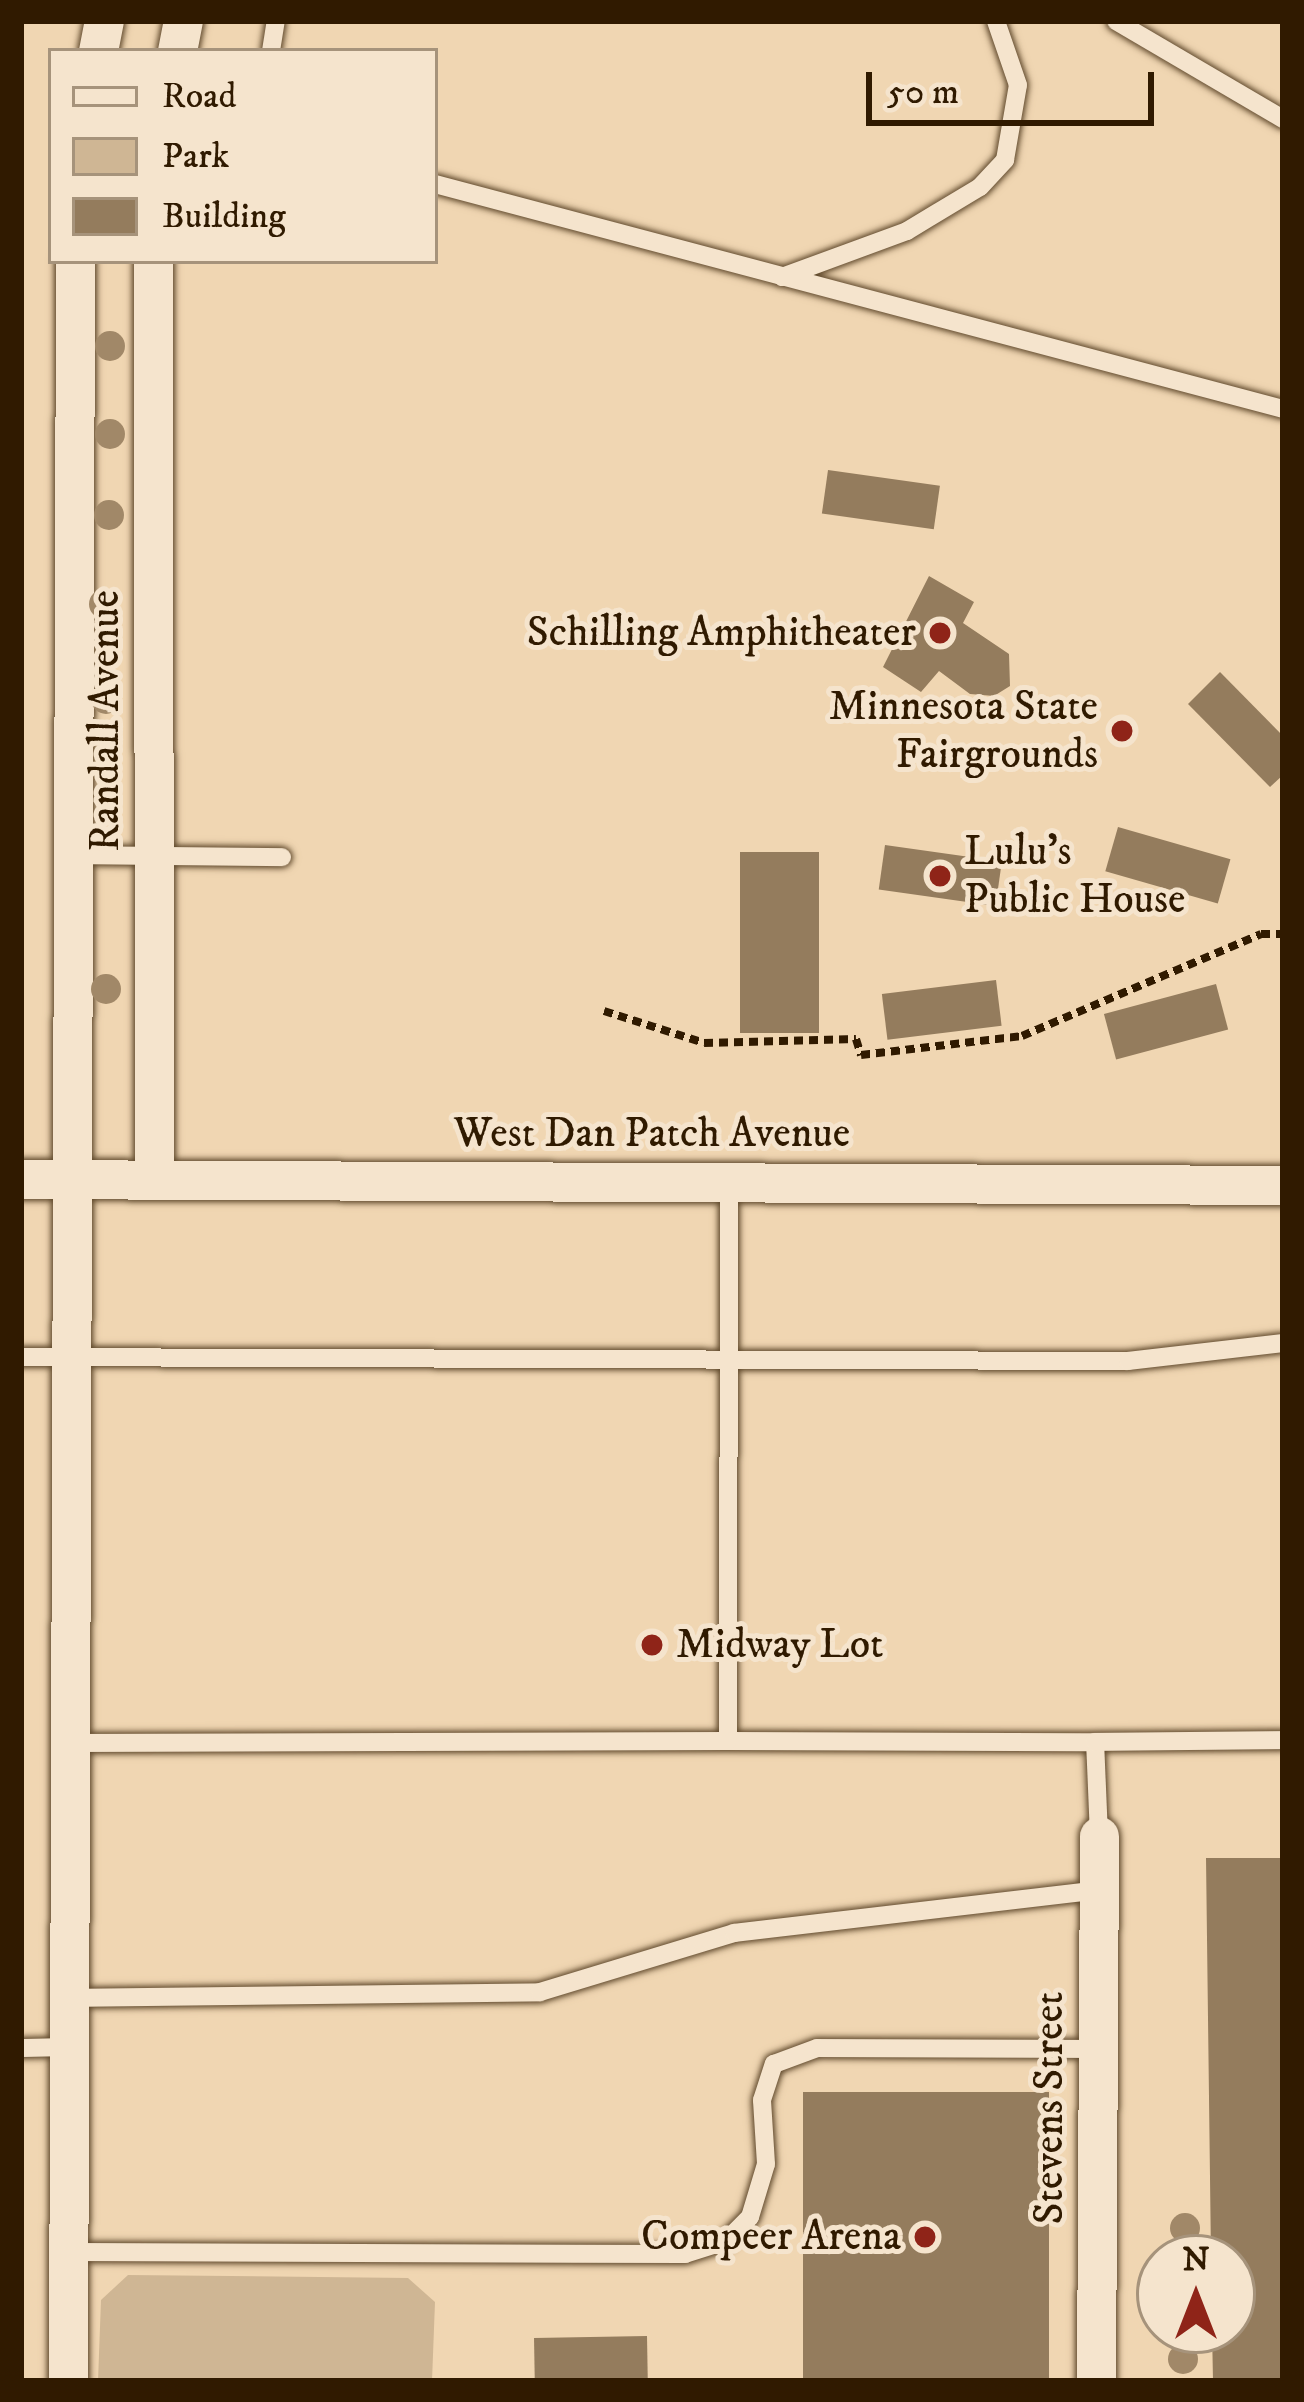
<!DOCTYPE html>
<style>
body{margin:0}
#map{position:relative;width:1304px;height:2402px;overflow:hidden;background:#f0d6b2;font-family:"IM FELL DW Pica",serif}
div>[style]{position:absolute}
.green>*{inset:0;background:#cfb694}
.building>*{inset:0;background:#947c5d;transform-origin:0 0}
.path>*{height:8px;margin-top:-4px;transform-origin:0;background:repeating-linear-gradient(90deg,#301a00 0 9px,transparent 0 15px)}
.roads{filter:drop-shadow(0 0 3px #60492c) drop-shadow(0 0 3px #60492c)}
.service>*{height:18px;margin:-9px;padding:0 9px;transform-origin:9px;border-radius:9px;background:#f5e4cd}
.minor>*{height:39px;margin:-19.5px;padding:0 19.5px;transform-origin:19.5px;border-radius:19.5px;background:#f5e4cd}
.trees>*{width:30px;height:30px;margin:-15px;border-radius:50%;background:#a18868}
.dots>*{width:33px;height:33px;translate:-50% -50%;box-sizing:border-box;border:6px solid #f5e4cd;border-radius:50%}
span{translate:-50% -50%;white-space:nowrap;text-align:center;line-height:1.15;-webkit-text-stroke:10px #f5e4cd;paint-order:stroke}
.poi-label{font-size:42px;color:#301a00}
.right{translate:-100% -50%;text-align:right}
.left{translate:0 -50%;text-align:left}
.street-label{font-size:42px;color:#301a00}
.frame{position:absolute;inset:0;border:24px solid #301a00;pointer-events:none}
.legend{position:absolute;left:48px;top:48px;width:390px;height:216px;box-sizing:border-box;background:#f5e4cd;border:3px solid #a6937b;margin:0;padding:15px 21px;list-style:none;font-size:36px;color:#301a00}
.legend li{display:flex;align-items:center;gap:24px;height:60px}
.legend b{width:60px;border:3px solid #a6937b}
.north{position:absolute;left:1136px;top:2234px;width:120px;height:120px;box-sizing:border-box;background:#f5e4cd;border:3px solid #a6937b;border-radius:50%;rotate:0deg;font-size:33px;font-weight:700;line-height:48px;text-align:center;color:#301a00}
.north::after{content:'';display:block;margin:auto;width:42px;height:54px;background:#8f2418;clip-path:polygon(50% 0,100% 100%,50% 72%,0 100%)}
.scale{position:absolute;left:866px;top:72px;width:288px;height:54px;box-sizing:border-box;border:6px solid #301a00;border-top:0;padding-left:15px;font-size:36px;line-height:42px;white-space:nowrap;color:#301a00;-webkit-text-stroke:9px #f5e4cd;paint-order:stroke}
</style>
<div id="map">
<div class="green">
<div style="clip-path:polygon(128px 2275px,408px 2278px,435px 2302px,432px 2381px,98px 2381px,101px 2300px)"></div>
</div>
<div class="building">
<div style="left:828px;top:470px;width:113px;height:44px;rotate:8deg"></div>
<div style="clip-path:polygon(929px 576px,974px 602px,963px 623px,1009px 654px,1010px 686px,994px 696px,970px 694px,939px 671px,921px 692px,883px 667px)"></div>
<div style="clip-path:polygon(1220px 672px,1283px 736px,1283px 775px,1270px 787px,1188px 704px)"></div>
<div style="left:1118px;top:827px;width:117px;height:46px;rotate:16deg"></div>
<div style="left:885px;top:845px;width:118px;height:45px;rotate:8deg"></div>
<div style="left:740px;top:852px;width:79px;height:181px"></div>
<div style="left:996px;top:980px;width:46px;height:115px;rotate:83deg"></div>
<div style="left:1216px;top:984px;width:47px;height:116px;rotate:75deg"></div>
<div style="clip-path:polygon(1206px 1858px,1283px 1858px,1283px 2381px,1213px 2381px,1212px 2330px,1232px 2330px,1232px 2258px,1211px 2258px)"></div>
<div style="left:803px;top:2092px;width:246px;height:289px"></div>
<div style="left:647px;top:2336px;width:45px;height:113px;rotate:89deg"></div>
</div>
<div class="path">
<div style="left:604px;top:1011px;width:105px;rotate:17.7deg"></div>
<div style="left:704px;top:1043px;width:152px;rotate:-1.5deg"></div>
<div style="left:856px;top:1039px;width:17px;rotate:73deg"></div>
<div style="left:861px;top:1055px;width:162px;rotate:-6.7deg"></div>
<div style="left:1022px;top:1036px;width:260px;rotate:-23.1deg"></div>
<div style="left:1261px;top:934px;width:22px"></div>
</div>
<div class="roads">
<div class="service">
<div style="left:1116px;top:21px;width:194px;rotate:30.4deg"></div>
<div style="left:271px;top:51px;width:30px;rotate:-81deg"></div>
<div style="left:435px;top:184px;width:877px;rotate:14.86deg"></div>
<div style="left:782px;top:277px;width:133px;rotate:-20.2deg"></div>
<div style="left:907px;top:231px;width:85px;rotate:-31.1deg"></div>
<div style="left:980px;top:187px;width:37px;rotate:-47deg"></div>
<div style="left:1005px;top:160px;width:76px;rotate:-80.2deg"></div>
<div style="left:1018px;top:85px;width:68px;rotate:-109deg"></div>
<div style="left:74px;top:855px;width:208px;rotate:0.6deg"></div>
<div style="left:729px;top:1183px;width:558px;rotate:90.1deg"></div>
<div style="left:728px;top:1741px;width:367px;rotate:0.2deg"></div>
<div style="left:21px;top:1357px;width:1107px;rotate:0.21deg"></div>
<div style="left:1128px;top:1361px;width:156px;rotate:-6.6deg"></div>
<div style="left:70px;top:1743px;width:658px;rotate:-0.17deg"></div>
<div style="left:1099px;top:1836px;width:94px;rotate:-92.4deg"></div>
<div style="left:1095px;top:1742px;width:188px;rotate:-0.6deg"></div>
<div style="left:72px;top:1998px;width:468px;rotate:-0.7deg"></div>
<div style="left:540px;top:1992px;width:203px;rotate:-16.9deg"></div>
<div style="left:734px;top:1933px;width:368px;rotate:-6.7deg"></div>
<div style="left:21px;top:2048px;width:49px;rotate:-1.2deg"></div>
<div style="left:70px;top:2252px;width:615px;rotate:0.19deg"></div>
<div style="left:685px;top:2254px;width:43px;rotate:-17.6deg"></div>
<div style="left:726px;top:2241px;width:34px;rotate:-45deg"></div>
<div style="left:750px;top:2217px;width:55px;rotate:-73.2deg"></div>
<div style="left:766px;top:2164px;width:64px;rotate:-93.6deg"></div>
<div style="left:762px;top:2100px;width:38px;rotate:-72deg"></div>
<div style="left:774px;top:2064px;width:46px;rotate:-20.4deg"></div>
<div style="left:817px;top:2048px;width:283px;rotate:0.2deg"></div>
</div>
<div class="minor">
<div style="left:98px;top:51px;width:31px;rotate:-79deg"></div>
<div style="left:177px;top:51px;width:31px;rotate:-79deg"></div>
<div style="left:153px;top:261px;width:919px;rotate:89.94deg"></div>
<div style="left:21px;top:1179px;width:1262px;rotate:0.27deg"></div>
<div style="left:68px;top:2381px;width:2120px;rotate:-89.81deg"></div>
<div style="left:1096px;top:2381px;width:545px;rotate:-89.68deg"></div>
</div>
</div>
<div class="trees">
<div style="left:110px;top:346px"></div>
<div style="left:110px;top:434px"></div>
<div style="left:109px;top:515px"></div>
<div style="left:104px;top:604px"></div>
<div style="left:106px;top:699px"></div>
<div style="left:106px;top:989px"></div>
<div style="left:1185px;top:2228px"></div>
<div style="left:1183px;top:2359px"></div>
</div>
<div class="dots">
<div style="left:940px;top:633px;background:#8f2418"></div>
<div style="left:1122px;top:731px;background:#8f2418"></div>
<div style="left:940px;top:876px;background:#8f2418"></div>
<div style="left:652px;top:1645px;background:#8f2418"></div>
<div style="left:925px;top:2237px;background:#8f2418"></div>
</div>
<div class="poi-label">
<span class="right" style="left:916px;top:633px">Schilling Amphitheater</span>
<span class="right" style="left:1098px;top:731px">Minnesota State<br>Fairgrounds</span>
<span class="left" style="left:964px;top:876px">Lulu's<br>Public House</span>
<span class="left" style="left:676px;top:1645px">Midway Lot</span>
<span class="right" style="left:901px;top:2237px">Compeer Arena</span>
</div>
<div class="street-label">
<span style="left:106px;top:721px;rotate:-90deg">Randall Avenue</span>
<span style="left:652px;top:1134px">West Dan Patch Avenue</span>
<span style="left:1050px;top:2108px;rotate:-90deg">Stevens Street</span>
</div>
<div class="frame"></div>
<ul class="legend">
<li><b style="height:15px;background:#f5e4cd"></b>Road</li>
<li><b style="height:33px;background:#cfb694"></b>Park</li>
<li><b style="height:33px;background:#947c5d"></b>Building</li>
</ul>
<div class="north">N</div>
<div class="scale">50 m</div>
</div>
